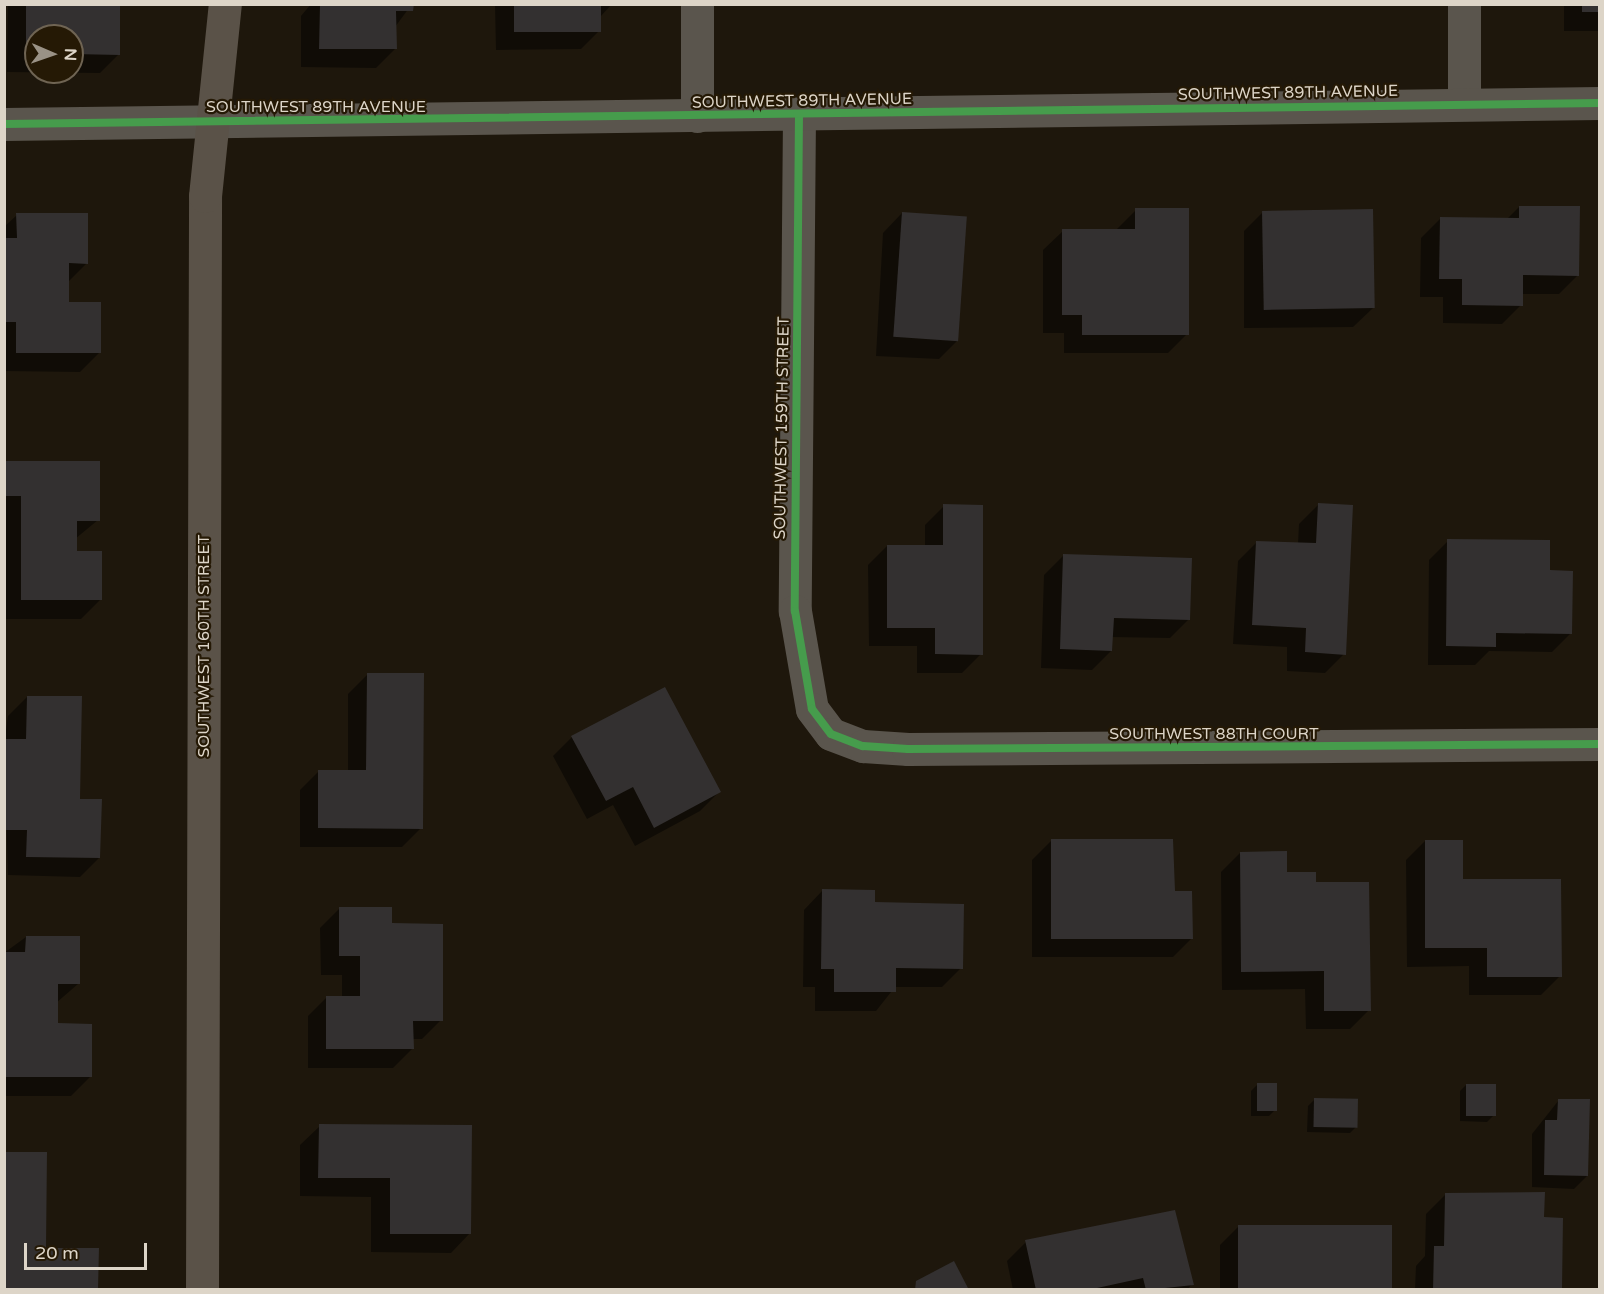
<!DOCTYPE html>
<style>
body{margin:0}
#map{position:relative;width:1604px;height:1294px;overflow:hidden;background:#1e170c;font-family:"Varela Round",sans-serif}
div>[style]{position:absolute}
.shadow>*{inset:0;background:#0007;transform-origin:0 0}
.building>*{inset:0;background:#333030;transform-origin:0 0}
.street>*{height:33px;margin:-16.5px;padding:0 16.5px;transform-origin:16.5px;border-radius:16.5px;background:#5a554d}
.secondary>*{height:33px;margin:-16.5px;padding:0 16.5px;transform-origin:16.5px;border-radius:16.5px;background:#5a5248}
.cycleway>*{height:8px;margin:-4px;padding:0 4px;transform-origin:4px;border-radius:4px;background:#469c4c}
span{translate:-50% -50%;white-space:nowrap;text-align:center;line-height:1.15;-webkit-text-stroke:4.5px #251905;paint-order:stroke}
.street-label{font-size:16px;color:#ddd5c8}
.frame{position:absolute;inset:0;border:6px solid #ddd5c8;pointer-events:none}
.north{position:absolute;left:24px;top:24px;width:60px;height:60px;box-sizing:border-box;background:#251905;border:2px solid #6f6453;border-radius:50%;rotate:92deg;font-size:16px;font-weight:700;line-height:24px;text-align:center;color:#ddd5c8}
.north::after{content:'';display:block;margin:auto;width:21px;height:27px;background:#9a9286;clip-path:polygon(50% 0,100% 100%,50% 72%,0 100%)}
.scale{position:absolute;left:24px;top:1243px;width:123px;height:27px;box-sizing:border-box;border:3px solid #ddd5c8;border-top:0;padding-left:8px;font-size:18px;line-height:21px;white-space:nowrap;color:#ddd5c8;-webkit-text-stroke:4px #251905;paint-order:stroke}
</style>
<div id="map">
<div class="shadow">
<div style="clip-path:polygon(evenodd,8px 4px,119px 4px,119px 54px,100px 73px,7px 72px,8px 4px,36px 36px,72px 36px,72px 72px,36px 72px,36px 36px)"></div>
<div style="clip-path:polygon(412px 4px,395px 27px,395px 49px,376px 68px,301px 67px,301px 16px,311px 4px)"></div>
<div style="clip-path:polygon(495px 4px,612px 4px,600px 17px,600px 30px,581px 49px,496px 50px)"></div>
<div style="left:1564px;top:4px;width:36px;height:27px"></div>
<div style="clip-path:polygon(1519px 207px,1578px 275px,1559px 294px,1521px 294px,1521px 305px,1502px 324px,1443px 323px,1443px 297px,1420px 297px,1421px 238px,1440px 219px,1507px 219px)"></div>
<div style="clip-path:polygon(1136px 210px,1187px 334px,1168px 353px,1064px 353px,1064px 333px,1043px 333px,1043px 250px,1063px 231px,1117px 229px)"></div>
<div style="clip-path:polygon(1263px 212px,1373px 308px,1353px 327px,1244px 328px,1244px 231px)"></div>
<div style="clip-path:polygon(902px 213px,958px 340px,939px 359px,876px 356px,883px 233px)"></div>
<div style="clip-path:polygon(17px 215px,87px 263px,68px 282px,68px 304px,99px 353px,80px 372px,4px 371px,4px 227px)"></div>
<div style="clip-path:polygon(4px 462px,98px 520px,75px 539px,76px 552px,100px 600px,81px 619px,4px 619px)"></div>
<div style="clip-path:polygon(1318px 505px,1344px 654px,1325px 673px,1287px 671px,1287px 647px,1233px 644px,1238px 561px,1257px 542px,1298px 544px,1299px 524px)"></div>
<div style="clip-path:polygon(944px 506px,981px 654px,962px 673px,917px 673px,917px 646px,869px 646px,868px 565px,887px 546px,925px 546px,925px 525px)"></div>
<div style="clip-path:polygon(1448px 541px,1549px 572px,1571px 633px,1552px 652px,1489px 651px,1475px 665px,1428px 665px,1429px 560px)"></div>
<div style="clip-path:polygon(1063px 556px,1189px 619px,1170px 638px,1111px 637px,1111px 651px,1092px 670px,1041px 668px,1044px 575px)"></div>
<div style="clip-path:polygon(367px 675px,421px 828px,402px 847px,300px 847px,300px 790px,319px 771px,348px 772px,348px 694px)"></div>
<div style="clip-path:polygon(27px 697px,78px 801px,99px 858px,80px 877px,8px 875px,4px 743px,8px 716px)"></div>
<div style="clip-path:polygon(572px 737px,719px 792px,700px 811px,635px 846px,613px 805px,587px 819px,553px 756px)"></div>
<div style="clip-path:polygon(1051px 841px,1173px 893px,1192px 938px,1173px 957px,1032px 957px,1032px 860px)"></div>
<div style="clip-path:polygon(1425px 841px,1560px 976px,1541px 995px,1469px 995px,1469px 966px,1407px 967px,1406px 860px)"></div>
<div style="clip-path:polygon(1240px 853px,1315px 883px,1369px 1010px,1350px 1029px,1306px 1029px,1305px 989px,1222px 990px,1221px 872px)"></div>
<div style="clip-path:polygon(823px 890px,873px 904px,961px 968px,942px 987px,895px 987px,876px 1011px,815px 1011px,815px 987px,803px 987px,804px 910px)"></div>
<div style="clip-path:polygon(339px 909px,390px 925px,441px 1020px,422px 1039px,412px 1039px,412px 1049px,393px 1068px,308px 1068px,308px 1016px,327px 997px,342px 997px,342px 975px,321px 975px,320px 928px)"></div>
<div style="clip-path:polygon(26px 937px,78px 984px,56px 1003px,56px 1025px,90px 1077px,71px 1096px,4px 1096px,4px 953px)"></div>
<div style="clip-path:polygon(1257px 1085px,1275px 1110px,1269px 1116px,1251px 1116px,1251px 1091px)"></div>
<div style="clip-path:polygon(1466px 1085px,1494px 1115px,1487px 1122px,1460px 1121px,1460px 1091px)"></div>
<div style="clip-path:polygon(1314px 1100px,1356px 1127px,1350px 1133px,1307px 1132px,1308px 1106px)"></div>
<div style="clip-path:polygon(1559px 1100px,1587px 1176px,1574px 1189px,1532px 1187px,1532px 1134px)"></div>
<div style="clip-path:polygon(320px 1126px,470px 1233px,451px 1253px,371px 1252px,371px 1197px,300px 1196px,300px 1145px)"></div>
<div style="clip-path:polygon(1446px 1194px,1543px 1219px,1561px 1289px,1415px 1290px,1416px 1266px,1425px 1256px,1426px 1214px)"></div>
<div style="clip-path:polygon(1239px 1226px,1391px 1290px,1220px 1290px,1220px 1245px)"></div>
<div style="clip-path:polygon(1026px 1242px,1192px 1284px,1187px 1290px,1013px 1290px,1007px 1261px)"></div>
</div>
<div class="building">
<div style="clip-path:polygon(26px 4px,120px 4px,120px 55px,72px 54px,72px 36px,36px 36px,36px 54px,26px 54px)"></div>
<div style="clip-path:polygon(320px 4px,414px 4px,413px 11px,396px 11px,397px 49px,319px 49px)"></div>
<div style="left:514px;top:4px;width:87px;height:28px"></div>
<div style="left:1582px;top:4px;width:18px;height:8px"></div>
<div style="clip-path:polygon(1519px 206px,1580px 206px,1579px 276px,1523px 275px,1523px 306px,1462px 305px,1462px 279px,1439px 279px,1440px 217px,1519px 218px)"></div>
<div style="clip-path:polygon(1135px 208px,1189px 208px,1189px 335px,1082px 335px,1082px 315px,1062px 315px,1062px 229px,1135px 229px)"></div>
<div style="left:1373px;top:209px;width:99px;height:111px;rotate:89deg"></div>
<div style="left:902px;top:212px;width:65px;height:125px;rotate:4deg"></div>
<div style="clip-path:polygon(16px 213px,88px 213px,88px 264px,69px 263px,69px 302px,101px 302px,101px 353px,16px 353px,16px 322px,4px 322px,4px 238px,17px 238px)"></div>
<div style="clip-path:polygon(4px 461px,100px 461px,100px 521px,77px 521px,77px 551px,102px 551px,102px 600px,21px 600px,21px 496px,4px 496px)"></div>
<div style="clip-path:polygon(1318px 503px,1353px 505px,1346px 655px,1305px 652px,1306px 628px,1252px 625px,1256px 541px,1316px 543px)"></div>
<div style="clip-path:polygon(943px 504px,983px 505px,983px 655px,935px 654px,935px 628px,887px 628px,887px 545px,943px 545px)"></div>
<div style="clip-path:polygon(1447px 539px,1550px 540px,1550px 570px,1573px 571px,1572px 634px,1496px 633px,1496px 647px,1446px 646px)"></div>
<div style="clip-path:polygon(1063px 554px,1192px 558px,1190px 620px,1114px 618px,1112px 651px,1060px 649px)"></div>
<div style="clip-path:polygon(367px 673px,424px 673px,423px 829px,318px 828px,318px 770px,366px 770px)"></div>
<div style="clip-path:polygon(665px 687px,721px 792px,654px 828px,633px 787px,606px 801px,571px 736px)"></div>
<div style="clip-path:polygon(27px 696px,82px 696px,80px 799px,102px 799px,100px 858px,26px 857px,27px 830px,5px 830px,6px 739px,26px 739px)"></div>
<div style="clip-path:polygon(1051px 839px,1173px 839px,1175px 891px,1192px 891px,1193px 939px,1051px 939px)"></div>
<div style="clip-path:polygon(1425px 840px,1463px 840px,1463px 879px,1561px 879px,1562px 977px,1487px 977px,1487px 948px,1425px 948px)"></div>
<div style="clip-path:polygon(1287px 851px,1287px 872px,1316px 872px,1316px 882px,1369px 882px,1371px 1011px,1324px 1011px,1324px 971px,1241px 972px,1240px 852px)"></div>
<div style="clip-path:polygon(822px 889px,875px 890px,875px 902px,964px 904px,963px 969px,896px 968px,896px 992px,834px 992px,834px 969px,821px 969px)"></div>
<div style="clip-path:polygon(339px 907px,392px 907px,392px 923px,443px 924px,443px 1021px,413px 1021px,414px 1049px,326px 1049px,326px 996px,360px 996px,360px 956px,339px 956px)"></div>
<div style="clip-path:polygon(26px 936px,80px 936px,80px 984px,58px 984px,58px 1023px,92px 1024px,92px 1077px,4px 1077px,4px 952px,25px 952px)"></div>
<div style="left:1257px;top:1083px;width:20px;height:28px"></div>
<div style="left:1466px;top:1084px;width:30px;height:32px"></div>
<div style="left:1314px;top:1098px;width:44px;height:29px;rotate:1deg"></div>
<div style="clip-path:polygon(1558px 1099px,1590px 1099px,1588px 1176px,1544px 1175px,1545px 1120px,1557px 1120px)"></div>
<div style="clip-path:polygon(319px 1124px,472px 1125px,471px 1234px,390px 1234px,390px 1178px,318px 1178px)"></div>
<div style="clip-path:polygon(4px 1152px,47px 1152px,46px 1248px,99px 1248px,98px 1290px,4px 1290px)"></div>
<div style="clip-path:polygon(1545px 1192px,1544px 1217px,1563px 1218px,1562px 1289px,1433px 1290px,1434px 1246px,1444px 1246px,1445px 1193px)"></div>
<div style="clip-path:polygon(1175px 1210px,1194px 1285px,1146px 1290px,1143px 1278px,1088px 1290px,1036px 1290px,1025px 1240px)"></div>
<div style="left:1238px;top:1225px;width:154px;height:65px"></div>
<div style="clip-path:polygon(954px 1261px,969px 1290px,915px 1290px,916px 1281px)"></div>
</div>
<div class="street">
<div style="left:697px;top:4px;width:112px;rotate:90deg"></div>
<div style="left:1464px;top:4px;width:100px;rotate:90deg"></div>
<div style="left:799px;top:114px;width:497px;rotate:90.5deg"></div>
<div style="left:795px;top:611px;width:99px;rotate:80.2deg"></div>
<div style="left:812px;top:709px;width:31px;rotate:53deg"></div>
<div style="left:831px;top:734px;width:34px;rotate:21deg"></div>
<div style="left:863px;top:746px;width:45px;rotate:3.8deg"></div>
<div style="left:908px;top:749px;width:692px;rotate:-0.41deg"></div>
<div style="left:4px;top:124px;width:1596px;rotate:-0.75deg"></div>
</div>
<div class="secondary">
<div style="left:202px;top:1290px;width:1094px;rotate:-89.84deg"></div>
<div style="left:205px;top:196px;width:193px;rotate:-84.1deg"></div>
</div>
<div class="cycleway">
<div style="left:799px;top:114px;width:497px;rotate:90.5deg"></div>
<div style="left:795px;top:611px;width:99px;rotate:80.2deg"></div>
<div style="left:812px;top:709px;width:31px;rotate:53deg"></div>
<div style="left:831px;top:734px;width:34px;rotate:21deg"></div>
<div style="left:863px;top:746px;width:45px;rotate:3.8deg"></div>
<div style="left:908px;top:749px;width:692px;rotate:-0.41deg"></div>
<div style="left:4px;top:124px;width:1596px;rotate:-0.75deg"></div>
</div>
<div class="street-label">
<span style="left:1288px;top:93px;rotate:-1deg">SOUTHWEST 89TH AVENUE</span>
<span style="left:802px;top:101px;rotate:-1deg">SOUTHWEST 89TH AVENUE</span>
<span style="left:316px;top:107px">SOUTHWEST 89TH AVENUE</span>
<span style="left:782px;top:428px;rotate:-89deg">SOUTHWEST 159TH STREET</span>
<span style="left:204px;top:646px;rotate:-90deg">SOUTHWEST 160TH STREET</span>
<span style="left:1214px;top:734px">SOUTHWEST 88TH COURT</span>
</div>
<div class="frame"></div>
<div class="north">N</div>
<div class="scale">20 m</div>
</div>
